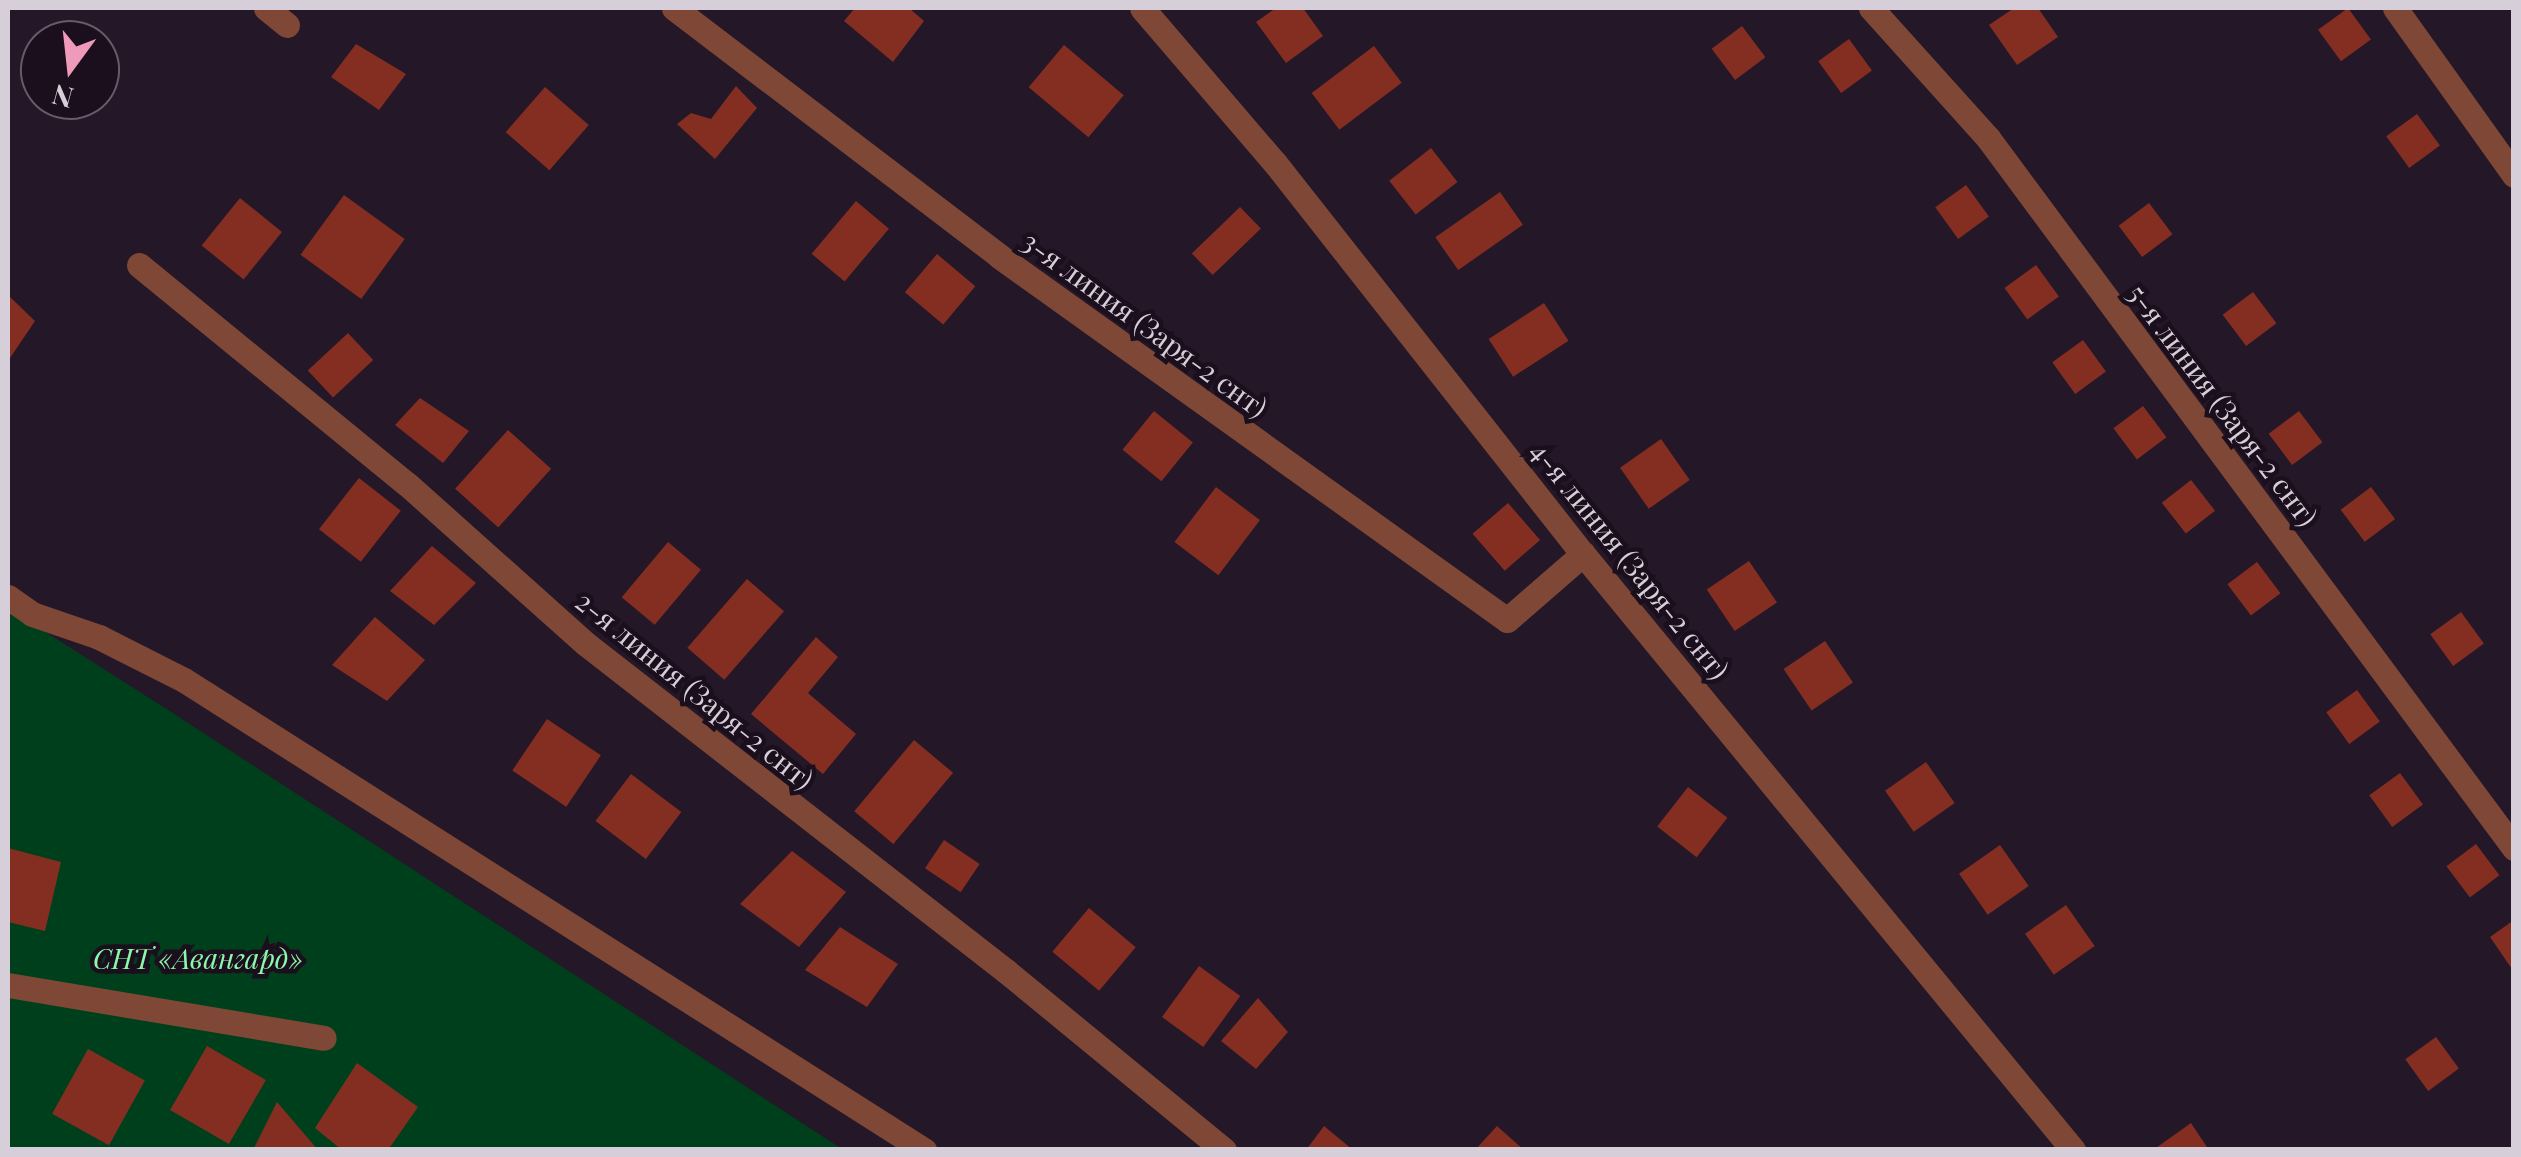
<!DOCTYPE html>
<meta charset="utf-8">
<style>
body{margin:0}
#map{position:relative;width:2521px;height:1157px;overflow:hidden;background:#241727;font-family:"Playfair Display",serif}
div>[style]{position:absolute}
.green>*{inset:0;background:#003f1b}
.building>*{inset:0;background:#842e22;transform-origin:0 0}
.street>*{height:25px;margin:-12.5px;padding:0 12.5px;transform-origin:12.5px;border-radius:12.5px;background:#7f4736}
span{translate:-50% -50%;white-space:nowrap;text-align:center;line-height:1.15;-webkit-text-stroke:9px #1b0e1d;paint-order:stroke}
.street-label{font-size:28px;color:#d6ced8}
.park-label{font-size:28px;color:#8af9aa;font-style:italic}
.frame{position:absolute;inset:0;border:10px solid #d6ced8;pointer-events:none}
.north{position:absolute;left:20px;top:20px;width:100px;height:100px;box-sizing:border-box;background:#1b0e1d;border:2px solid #665b68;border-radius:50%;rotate:195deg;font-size:28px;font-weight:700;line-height:40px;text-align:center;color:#d6ced8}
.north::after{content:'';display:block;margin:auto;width:35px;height:45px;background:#ef9ab8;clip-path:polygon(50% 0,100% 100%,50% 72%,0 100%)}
</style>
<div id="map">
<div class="green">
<div style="clip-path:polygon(8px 608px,165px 708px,842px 1149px,8px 1149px)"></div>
</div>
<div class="building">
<div style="clip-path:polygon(855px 8px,909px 8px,924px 21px,893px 62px,844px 21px)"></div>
<div style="clip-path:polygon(1276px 8px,1303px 8px,1323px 36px,1286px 63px,1256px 22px)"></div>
<div style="clip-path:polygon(2014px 8px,2038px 8px,2058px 37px,2017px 65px,1989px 25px)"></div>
<div style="left:2348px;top:8px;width:39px;height:37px;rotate:54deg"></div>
<div style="left:1742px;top:26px;width:39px;height:38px;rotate:53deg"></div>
<div style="left:1849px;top:39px;width:39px;height:38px;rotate:54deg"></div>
<div style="clip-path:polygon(356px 44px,406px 74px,379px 110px,331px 77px)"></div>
<div style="left:1064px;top:45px;width:78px;height:55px;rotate:40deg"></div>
<div style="left:1374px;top:46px;width:46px;height:78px;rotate:53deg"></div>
<div style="clip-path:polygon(736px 86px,757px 108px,715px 159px,677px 124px,691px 113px,711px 119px)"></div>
<div style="left:545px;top:87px;width:58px;height:60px;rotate:41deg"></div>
<div style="left:2417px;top:114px;width:39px;height:38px;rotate:54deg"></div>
<div style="left:1431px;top:148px;width:43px;height:53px;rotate:52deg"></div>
<div style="left:1966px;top:185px;width:39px;height:38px;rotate:54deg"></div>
<div style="left:1500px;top:192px;width:40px;height:79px;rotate:55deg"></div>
<div style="left:344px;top:195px;width:75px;height:74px;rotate:36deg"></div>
<div style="left:240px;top:198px;width:54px;height:61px;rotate:39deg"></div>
<div style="left:856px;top:201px;width:43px;height:69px;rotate:40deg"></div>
<div style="left:2149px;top:203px;width:39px;height:38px;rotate:53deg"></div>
<div style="left:1240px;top:207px;width:30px;height:67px;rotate:46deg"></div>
<div style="left:937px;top:254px;width:50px;height:50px;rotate:40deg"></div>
<div style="left:2036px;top:265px;width:39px;height:39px;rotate:54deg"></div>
<div style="left:2253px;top:292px;width:39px;height:38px;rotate:53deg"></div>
<div style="clip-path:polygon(8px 295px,35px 321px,8px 361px)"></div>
<div style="left:1544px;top:303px;width:45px;height:66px;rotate:57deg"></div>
<div style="left:348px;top:333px;width:37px;height:55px;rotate:47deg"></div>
<div style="left:2083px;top:340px;width:39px;height:38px;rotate:54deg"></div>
<div style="clip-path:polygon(420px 398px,469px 431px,443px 463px,395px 425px)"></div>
<div style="left:2143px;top:406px;width:39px;height:37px;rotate:53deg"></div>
<div style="left:1154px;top:411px;width:50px;height:50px;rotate:39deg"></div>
<div style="left:2299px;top:411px;width:39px;height:38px;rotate:53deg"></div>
<div style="left:508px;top:430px;width:58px;height:79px;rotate:42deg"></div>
<div style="left:1661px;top:439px;width:50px;height:50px;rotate:55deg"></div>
<div style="left:359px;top:478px;width:53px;height:65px;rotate:38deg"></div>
<div style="left:2191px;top:480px;width:39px;height:37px;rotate:52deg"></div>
<div style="left:1216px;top:487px;width:55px;height:69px;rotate:37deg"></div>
<div style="left:2371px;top:487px;width:40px;height:38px;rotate:53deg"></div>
<div style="left:1508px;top:503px;width:49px;height:47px;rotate:49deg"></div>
<div style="left:668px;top:542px;width:43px;height:72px;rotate:40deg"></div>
<div style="clip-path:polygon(432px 546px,476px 583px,434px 625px,390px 591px)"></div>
<div style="left:1749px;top:561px;width:50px;height:51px;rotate:56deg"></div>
<div style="left:2257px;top:562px;width:39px;height:37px;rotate:53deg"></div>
<div style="left:747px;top:579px;width:49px;height:91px;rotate:41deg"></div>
<div style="left:2461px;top:612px;width:39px;height:38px;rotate:54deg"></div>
<div style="clip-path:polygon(375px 617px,425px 660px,387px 701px,332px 665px)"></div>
<div style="clip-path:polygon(816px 637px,838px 657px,808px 693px,856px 734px,823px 774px,751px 714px)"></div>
<div style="left:1825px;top:641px;width:50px;height:50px;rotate:56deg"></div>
<div style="left:2357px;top:690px;width:39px;height:38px;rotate:54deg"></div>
<div style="left:547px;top:719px;width:65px;height:62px;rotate:34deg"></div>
<div style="left:914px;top:740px;width:51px;height:93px;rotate:40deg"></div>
<div style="left:1926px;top:762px;width:50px;height:50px;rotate:55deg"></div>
<div style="left:2400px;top:773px;width:39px;height:38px;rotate:54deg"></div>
<div style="left:631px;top:774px;width:63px;height:59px;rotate:37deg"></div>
<div style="left:1688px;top:787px;width:50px;height:50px;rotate:38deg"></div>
<div style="left:944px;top:840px;width:43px;height:34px;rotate:34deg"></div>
<div style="left:2476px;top:844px;width:39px;height:37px;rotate:53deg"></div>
<div style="left:2000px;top:845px;width:50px;height:50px;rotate:55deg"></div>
<div style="clip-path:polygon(8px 848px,61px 862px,45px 931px,8px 922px)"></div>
<div style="clip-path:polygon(792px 851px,846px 892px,799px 947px,740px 904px)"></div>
<div style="left:2066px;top:905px;width:50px;height:50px;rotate:55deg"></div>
<div style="left:1089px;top:908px;width:61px;height:57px;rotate:40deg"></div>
<div style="clip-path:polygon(2514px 920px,2514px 972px,2490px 937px)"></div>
<div style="clip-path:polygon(840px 927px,898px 964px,867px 1007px,805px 970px)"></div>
<div style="left:1199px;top:966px;width:51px;height:63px;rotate:36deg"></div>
<div style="clip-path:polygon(1258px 998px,1288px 1032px,1256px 1069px,1221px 1041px)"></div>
<div style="left:2436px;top:1037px;width:39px;height:38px;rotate:54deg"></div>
<div style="left:207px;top:1046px;width:68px;height:74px;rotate:30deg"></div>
<div style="left:88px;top:1049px;width:65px;height:74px;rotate:29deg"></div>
<div style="clip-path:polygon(357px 1063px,418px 1107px,388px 1150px,342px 1150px,315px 1128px)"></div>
<div style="clip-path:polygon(277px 1102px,318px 1150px,253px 1150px)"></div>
<div style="clip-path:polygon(2191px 1123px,2209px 1150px,2153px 1150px)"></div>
<div style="clip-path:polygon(1324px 1126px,1353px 1150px,1306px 1150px)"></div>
<div style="clip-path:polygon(1497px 1126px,1524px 1150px,1475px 1150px)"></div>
</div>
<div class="street">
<div style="left:266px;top:8px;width:27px;rotate:39deg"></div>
<div style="left:674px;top:8px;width:409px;rotate:37.3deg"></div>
<div style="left:999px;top:256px;width:625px;rotate:35.62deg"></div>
<div style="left:1507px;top:620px;width:101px;rotate:-41deg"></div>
<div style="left:1142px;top:8px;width:204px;rotate:49.4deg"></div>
<div style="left:1275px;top:163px;width:498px;rotate:51.8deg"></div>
<div style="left:1583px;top:554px;width:772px;rotate:50.57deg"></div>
<div style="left:1871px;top:8px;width:175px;rotate:48deg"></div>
<div style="left:1988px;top:138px;width:884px;rotate:53.47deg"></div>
<div style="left:2395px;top:8px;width:205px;rotate:54.5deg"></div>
<div style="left:139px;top:265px;width:346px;rotate:39.3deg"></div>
<div style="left:407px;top:484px;width:240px;rotate:41.8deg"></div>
<div style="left:586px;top:644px;width:532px;rotate:37.9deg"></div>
<div style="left:1006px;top:971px;width:282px;rotate:39.4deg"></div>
<div style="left:8px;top:597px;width:29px;rotate:35deg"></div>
<div style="left:32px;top:614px;width:71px;rotate:18.9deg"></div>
<div style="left:99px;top:637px;width:95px;rotate:26.8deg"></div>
<div style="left:184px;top:680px;width:877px;rotate:32.42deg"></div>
<div style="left:8px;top:985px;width:320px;rotate:9.5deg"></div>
</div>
<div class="street-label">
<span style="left:1145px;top:324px;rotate:36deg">3-я линия (Заря-2 снт)</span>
<span style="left:2223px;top:405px;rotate:53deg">5-я линия (Заря-2 снт)</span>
<span style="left:1630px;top:560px;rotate:51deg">4-я линия (Заря-2 снт)</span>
<span style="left:695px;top:690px;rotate:39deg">2-я линия (Заря-2 снт)</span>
</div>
<div class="park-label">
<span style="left:198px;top:958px">СНТ «Авангард»</span>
</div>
<div class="frame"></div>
<div class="north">N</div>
</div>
